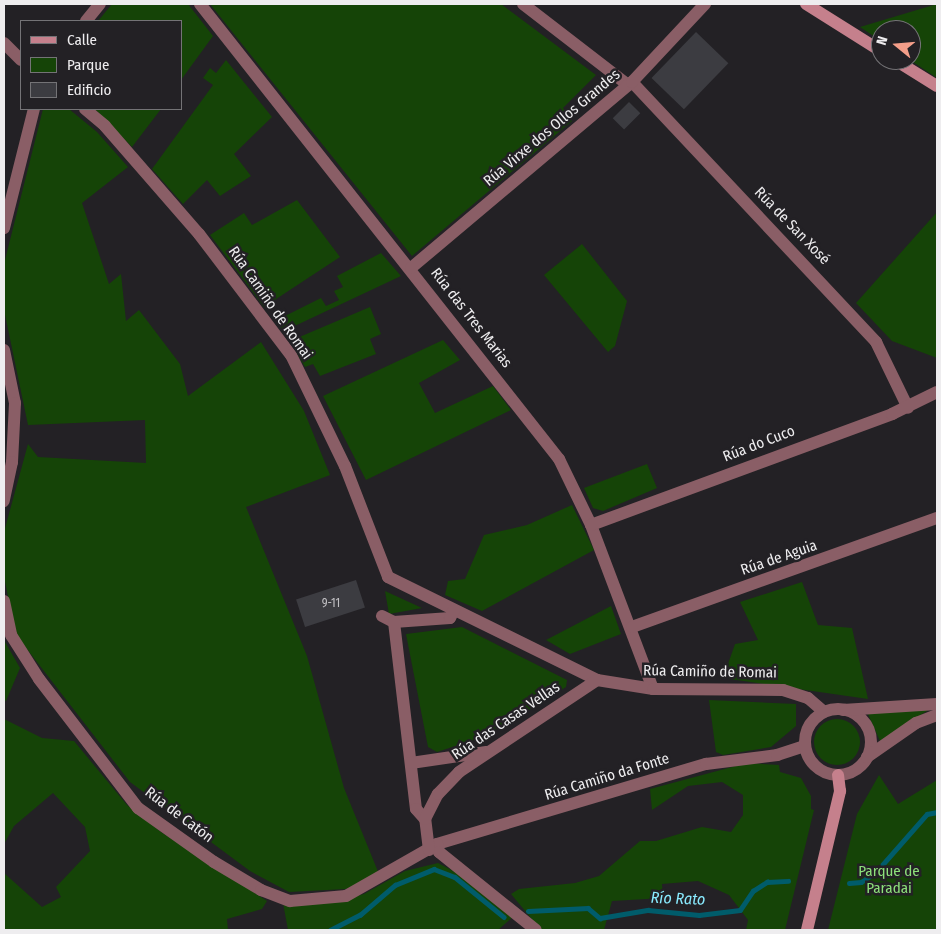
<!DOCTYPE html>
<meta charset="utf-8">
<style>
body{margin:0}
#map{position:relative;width:941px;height:934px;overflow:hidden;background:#232125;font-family:"Fira Sans Condensed",sans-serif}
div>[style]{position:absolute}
.green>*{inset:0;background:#154407}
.round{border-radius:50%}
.stream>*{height:4.5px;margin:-2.25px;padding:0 2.25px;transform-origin:2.25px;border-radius:2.25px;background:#005c6b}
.building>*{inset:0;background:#3c3c41;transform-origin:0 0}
.street>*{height:12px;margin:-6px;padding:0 6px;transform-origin:6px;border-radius:6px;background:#8a5e66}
.street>.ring{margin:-6px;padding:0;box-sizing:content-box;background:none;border:12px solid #8a5e66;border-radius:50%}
.secondary>*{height:12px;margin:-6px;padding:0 6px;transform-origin:6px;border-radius:6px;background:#c5808c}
span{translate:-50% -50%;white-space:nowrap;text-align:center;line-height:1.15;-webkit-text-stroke:5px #232125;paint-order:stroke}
.number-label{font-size:12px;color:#c2c1c4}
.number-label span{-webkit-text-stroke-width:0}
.street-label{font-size:15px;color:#eeedef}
.park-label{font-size:15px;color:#8de07b}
.water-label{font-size:16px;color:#89eafe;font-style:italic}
.frame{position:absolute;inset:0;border:5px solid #eeedef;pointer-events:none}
.legend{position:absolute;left:20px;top:20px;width:162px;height:90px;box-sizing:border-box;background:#232125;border:1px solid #747376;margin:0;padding:6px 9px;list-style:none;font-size:15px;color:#eeedef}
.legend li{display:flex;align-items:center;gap:10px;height:25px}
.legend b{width:25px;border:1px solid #747376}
.north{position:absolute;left:871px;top:20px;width:50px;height:50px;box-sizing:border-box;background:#232125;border:1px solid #747376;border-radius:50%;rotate:287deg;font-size:14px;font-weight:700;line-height:20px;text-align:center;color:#eeedef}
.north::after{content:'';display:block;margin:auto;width:18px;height:22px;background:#f49e89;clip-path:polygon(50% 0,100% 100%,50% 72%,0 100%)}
</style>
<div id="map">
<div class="green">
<div style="clip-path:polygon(112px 4px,188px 4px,213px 36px,181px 80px,181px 21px,98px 21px)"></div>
<div style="clip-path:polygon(210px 4px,501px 4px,596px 75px,563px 108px,572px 121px,412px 256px)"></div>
<div style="clip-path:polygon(937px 4px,937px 78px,910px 60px,911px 30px,881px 30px,881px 41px,860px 27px)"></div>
<div style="clip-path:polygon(226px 60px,272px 117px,234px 154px,251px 176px,220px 196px,207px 180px,183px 204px,152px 169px,213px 85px,203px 78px,210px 68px,216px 73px)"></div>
<div style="clip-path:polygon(43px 109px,69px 109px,97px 132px,128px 167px,82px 203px,109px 284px,121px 274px,126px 321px,139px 310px,180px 364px,188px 396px,261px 342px,304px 411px,330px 475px,246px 507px,307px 656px,344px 788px,379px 874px,346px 889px,289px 892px,250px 871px,130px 782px,16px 635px,4px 577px,4px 532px,28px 444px,38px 457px,146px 463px,145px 420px,28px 425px,4px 310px,4px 264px)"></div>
<div style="clip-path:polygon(95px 109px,161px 109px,132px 147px)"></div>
<div style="clip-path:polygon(297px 200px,340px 257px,264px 307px,210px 235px,244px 213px,252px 225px)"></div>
<div style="clip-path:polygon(937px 212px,937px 358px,892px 341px,856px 303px)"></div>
<div style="clip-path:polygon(582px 244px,627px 301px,615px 346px,608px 352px,544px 275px)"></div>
<div style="clip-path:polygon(381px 253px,401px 276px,284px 331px,275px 321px,321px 298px,326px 306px,339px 300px,334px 291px,343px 287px,337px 276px)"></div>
<div style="clip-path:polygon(370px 307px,381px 334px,370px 339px,376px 354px,320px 376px,313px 364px,305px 367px,290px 341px)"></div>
<div style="clip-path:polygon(443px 340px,460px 360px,419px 383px,435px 413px,493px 386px,511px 410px,366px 480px,323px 396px)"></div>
<div style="clip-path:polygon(647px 464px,657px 488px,603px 511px,593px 508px,584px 488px)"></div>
<div style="clip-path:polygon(572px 505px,594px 550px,482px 611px,445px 595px,448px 581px,465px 579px,484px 535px,527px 525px)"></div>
<div style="clip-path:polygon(802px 582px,818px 625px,852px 628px,868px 699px,723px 678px,735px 644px,758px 640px,740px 602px)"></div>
<div style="clip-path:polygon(385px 591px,422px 608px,389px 614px)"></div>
<div style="clip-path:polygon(611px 606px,621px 634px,570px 654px,546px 640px)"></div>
<div style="clip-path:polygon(462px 627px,567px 680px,566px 687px,486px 736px,437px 752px,428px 747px,406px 634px)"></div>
<div style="clip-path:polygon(4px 640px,20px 668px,6px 701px,4px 700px)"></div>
<div style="clip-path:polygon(709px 700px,796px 704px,796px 726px,771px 747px,723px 755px,716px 752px)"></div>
<div style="clip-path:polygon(930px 709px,880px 741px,867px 712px)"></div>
<div class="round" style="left:814px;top:719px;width:46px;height:46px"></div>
<div style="clip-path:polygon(4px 719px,42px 738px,74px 741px,127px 805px,161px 832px,267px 901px,262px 909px,227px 919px,228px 930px,4px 930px,4px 873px,42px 907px,61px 897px,56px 887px,90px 851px,85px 827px,53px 793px,14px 826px,4px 844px)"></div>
<div style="clip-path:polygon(747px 763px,779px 765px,780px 772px,801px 778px,811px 796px,811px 809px,814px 810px,785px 930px,746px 930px,748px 920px,729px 895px,698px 881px,662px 884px,663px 898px,612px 901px,604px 930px,541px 930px,511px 894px,519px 889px,575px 883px,599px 876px,640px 841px,656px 841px,702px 827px,731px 832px,743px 815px,743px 795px,722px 782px,688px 786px,652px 810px,650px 789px)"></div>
<div style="clip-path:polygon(879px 775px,898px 804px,937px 780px,937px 930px,828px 930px,857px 814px)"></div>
<div style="clip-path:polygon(438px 863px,478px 884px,515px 915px,498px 930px,288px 930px,283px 903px,337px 901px,364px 894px,405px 871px)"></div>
</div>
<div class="stream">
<div style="left:849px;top:883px;width:12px;rotate:-5deg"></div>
<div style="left:861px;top:882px;width:18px;rotate:-34deg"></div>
<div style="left:876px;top:872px;width:77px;rotate:-48.7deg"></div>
<div style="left:927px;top:814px;width:10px;rotate:-11deg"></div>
<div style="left:528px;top:911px;width:60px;rotate:-2.9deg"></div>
<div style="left:588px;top:908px;width:16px;rotate:40deg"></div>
<div style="left:600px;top:918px;width:49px;rotate:-9.5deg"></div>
<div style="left:648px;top:910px;width:51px;rotate:5.6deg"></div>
<div style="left:699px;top:915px;width:41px;rotate:-7deg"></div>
<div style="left:740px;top:910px;width:23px;rotate:-56deg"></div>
<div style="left:753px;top:891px;width:17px;rotate:-33deg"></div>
<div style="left:767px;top:882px;width:21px;rotate:-3deg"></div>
<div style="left:330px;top:930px;width:34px;rotate:-27deg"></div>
<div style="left:360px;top:915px;width:46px;rotate:-40.6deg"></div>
<div style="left:395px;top:885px;width:42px;rotate:-22.3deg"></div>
<div style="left:434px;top:869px;width:22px;rotate:21deg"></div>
<div style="left:455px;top:877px;width:63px;rotate:39.2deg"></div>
</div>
<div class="building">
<div style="left:696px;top:32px;width:45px;height:64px;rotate:44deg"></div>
<div style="left:629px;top:102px;width:16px;height:23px;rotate:45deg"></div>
<div style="left:356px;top:580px;width:29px;height:63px;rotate:72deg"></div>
</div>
<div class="street">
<div style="left:200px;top:4px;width:580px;rotate:51.73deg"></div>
<div style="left:559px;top:459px;width:73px;rotate:64.1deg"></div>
<div style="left:591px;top:525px;width:175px;rotate:69.3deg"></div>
<div style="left:523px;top:4px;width:133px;rotate:37.6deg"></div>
<div style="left:86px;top:21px;width:22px;rotate:-51deg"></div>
<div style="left:4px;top:43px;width:24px;rotate:45deg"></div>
<div style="left:632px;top:82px;width:357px;rotate:46.8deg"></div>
<div style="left:876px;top:342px;width:73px;rotate:64.1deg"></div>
<div style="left:85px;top:109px;width:26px;rotate:40deg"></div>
<div style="left:105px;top:126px;width:143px;rotate:49deg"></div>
<div style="left:199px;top:234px;width:152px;rotate:52.8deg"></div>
<div style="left:291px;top:355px;width:123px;rotate:64.1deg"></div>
<div style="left:345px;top:466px;width:119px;rotate:68.8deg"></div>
<div style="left:388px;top:577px;width:233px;rotate:26.2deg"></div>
<div style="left:597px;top:680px;width:57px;rotate:9.1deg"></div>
<div style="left:653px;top:689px;width:130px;rotate:0.4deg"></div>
<div style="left:783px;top:690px;width:26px;rotate:18deg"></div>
<div style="left:808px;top:698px;width:21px;rotate:41deg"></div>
<div style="left:4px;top:228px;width:123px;rotate:-75.9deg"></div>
<div style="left:411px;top:268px;width:289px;rotate:-40.1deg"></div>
<div style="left:632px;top:82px;width:107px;rotate:-46.9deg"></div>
<div style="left:4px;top:350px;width:54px;rotate:78.3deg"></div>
<div style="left:15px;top:403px;width:59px;rotate:92.9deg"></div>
<div style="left:12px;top:462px;width:40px;rotate:102deg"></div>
<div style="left:591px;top:525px;width:321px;rotate:-20.2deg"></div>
<div style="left:892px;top:414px;width:50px;rotate:-26.1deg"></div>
<div style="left:4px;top:601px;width:35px;rotate:78deg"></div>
<div style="left:11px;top:635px;width:52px;rotate:57.5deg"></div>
<div style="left:39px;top:679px;width:163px;rotate:52.5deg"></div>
<div style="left:138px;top:808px;width:93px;rotate:35.4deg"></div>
<div style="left:214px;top:862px;width:55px;rotate:30.8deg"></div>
<div style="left:261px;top:890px;width:31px;rotate:21deg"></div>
<div style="left:290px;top:901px;width:56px;rotate:-5.1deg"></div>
<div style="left:346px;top:896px;width:105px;rotate:-29.7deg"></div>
<div style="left:437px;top:844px;width:281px;rotate:-16.6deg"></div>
<div style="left:706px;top:764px;width:72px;rotate:-7.2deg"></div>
<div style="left:777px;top:755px;width:29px;rotate:-18deg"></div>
<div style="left:382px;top:616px;width:13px;rotate:27deg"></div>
<div style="left:394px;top:622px;width:56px;rotate:-4.1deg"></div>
<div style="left:450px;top:618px;width:9px;rotate:-63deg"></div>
<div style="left:394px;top:622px;width:188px;rotate:83.3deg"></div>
<div style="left:416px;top:809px;width:13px;rotate:48deg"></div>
<div style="left:632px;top:627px;width:324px;rotate:-19.7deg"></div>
<div class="ring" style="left:805px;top:709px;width:54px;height:54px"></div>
<div style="left:843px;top:710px;width:94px;rotate:-3.7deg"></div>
<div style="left:867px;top:757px;width:60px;rotate:-34.8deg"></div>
<div style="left:916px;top:723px;width:22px;rotate:-21deg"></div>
<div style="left:411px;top:763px;width:76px;rotate:-8.3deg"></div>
<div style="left:437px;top:844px;width:8px;rotate:76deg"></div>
<div style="left:439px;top:852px;width:124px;rotate:38.8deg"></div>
<div style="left:429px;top:850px;width:31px;rotate:-97deg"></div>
<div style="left:425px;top:819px;width:28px;rotate:-63deg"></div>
<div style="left:438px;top:794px;width:30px;rotate:-46deg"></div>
<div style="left:459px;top:772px;width:166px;rotate:-33.7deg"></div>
</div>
<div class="secondary">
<div style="left:806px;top:4px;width:89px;rotate:32.1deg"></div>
<div style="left:895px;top:60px;width:49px;rotate:31.8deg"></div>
<div style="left:807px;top:930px;width:143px;rotate:-76.6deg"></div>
<div style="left:840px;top:791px;width:16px;rotate:-97deg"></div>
</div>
<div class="number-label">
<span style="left:331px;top:604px">9-11</span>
</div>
<div class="street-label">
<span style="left:552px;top:128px;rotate:-40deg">Rúa Virxe dos Ollos Grandes</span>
<span style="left:792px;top:226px;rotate:46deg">Rúa de San Xosé</span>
<span style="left:270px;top:303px;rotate:55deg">Rúa Camiño de Romai</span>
<span style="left:471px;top:318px;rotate:52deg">Rúa das Tres Marias</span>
<span style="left:759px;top:444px;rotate:-21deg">Rúa do Cuco</span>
<span style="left:779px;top:558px;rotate:-19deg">Rúa de Aguia</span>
<span style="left:710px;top:672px;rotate:1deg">Rúa Camiño de Romai</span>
<span style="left:506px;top:721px;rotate:-34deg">Rúa das Casas Vellas</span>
<span style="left:607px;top:777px;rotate:-17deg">Rúa Camiño da Fonte</span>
<span style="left:179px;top:815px;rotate:37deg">Rúa de Catón</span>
</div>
<div class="park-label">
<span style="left:889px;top:880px">Parque de<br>Paradai</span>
</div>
<div class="water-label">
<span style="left:678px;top:899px;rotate:2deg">Río Rato</span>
</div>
<div class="frame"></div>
<ul class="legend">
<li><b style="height:6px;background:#c5808c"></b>Calle</li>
<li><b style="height:14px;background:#154407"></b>Parque</li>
<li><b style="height:14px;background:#3c3c41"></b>Edificio</li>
</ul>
<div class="north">N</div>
</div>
